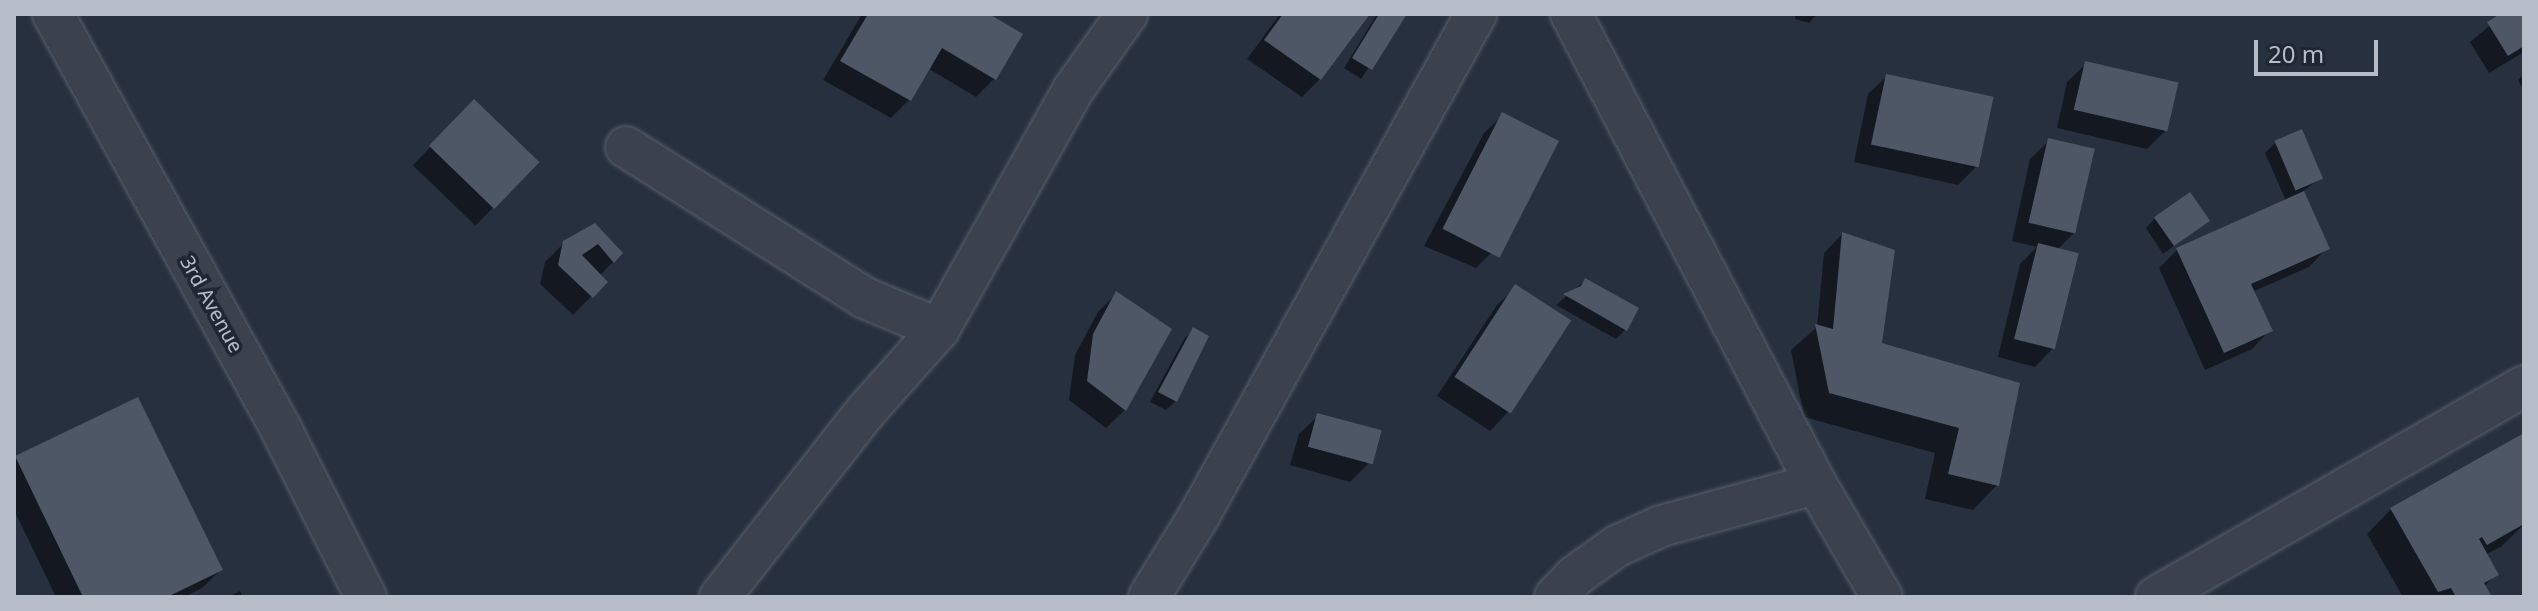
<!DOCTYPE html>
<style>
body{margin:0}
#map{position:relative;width:2538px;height:611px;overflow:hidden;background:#27303e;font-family:"Noto Sans",sans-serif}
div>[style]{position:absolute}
.shadow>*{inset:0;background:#0007;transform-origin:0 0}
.building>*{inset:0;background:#4d5766;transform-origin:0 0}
.roads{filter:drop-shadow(0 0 2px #59606b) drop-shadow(0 0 2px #59606b)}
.minor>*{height:40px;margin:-20px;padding:0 20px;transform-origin:20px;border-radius:20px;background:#3b424e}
span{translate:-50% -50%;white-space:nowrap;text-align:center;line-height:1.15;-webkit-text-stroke:7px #202733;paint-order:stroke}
.street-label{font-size:20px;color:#b7bdc8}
.frame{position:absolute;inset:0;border:16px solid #b7bdc8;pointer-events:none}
.scale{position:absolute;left:2254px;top:40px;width:124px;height:36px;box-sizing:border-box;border:4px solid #b7bdc8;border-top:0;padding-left:10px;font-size:24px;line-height:28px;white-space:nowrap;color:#b7bdc8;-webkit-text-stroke:6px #202733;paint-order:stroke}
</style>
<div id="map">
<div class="shadow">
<div style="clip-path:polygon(862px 14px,985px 14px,995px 78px,976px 97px,929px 69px,909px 100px,891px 118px,823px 80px)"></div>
<div style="clip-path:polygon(1280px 14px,1368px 14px,1320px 79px,1302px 97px,1247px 59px)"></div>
<div style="clip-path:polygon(1377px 14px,1404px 14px,1361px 79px,1344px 68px)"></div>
<div style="clip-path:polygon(1796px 14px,1817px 14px,1809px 23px,1795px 19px)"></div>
<div style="clip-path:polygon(2504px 14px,2524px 14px,2524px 52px,2489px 73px,2470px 42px)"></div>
<div style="clip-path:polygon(2086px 64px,2165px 131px,2147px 149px,2057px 128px,2067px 82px)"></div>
<div style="clip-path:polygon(2524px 74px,2524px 91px,2518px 80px)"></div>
<div style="clip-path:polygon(1887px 76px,1976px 167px,1958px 185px,1854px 162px,1868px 94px)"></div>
<div style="left:474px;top:102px;width:87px;height:88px;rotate:44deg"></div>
<div style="clip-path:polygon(1503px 115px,1494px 250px,1476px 268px,1424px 246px,1484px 133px)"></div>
<div style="clip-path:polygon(2301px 132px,2321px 178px,2302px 192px,2327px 248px,2309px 267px,2252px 292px,2270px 330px,2252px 349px,2205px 370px,2159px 268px,2178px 249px,2286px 201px,2265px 153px,2275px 143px)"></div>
<div style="clip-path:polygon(2049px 141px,2074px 233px,2057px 250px,2053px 348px,2035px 367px,1998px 357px,2020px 264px,2037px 247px,2012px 241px,2030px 159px)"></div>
<div style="clip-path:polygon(2155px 218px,2208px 221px,2163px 254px,2146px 228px)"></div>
<div style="clip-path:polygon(595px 225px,613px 262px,599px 276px,605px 282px,573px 315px,540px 284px,545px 262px,564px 243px)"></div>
<div style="clip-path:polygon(1842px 234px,1877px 344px,2018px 385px,1997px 485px,1973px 510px,1925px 499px,1935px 453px,1804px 417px,1791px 350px,1817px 327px,1824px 253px)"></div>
<div style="clip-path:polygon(1586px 280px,1625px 330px,1616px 339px,1556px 305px)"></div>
<div style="clip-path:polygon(1516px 287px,1508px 412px,1490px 431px,1437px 396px,1497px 305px)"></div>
<div style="clip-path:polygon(1116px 294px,1170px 330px,1125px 410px,1106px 428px,1069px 400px,1075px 355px,1098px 312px)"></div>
<div style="clip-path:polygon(1193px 330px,1176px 401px,1166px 410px,1150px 402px,1184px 339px)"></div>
<div style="clip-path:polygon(1318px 416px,1368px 464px,1350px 482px,1290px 465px,1299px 434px)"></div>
<div style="clip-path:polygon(2524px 435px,2524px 524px,2502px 546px,2485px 555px,2496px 574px,2484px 587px,2488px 594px,2403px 597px,2367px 534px,2391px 509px)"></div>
<div style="clip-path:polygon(16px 458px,221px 570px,202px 588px,184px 597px,56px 597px,14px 510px)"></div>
<div style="clip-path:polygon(240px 591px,243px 597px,228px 597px)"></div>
</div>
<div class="building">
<div style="clip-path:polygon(868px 14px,989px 14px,1023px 34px,996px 80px,942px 48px,911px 101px,840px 61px)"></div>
<div style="clip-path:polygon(1283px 14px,1370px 14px,1321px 80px,1264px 40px)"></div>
<div style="clip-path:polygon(1379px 14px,1407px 14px,1372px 70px,1352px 58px)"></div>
<div style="clip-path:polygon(2500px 14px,2524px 14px,2524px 46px,2508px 56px,2487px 22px)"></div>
<div style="left:2085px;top:61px;width:96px;height:50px;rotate:13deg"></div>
<div style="left:1886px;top:74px;width:110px;height:72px;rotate:12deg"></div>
<div style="left:474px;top:99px;width:91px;height:65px;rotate:44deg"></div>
<div style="left:1502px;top:112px;width:64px;height:131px;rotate:27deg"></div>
<div style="left:2302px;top:129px;width:54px;height:30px;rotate:67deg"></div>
<div style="left:2048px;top:138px;width:48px;height:87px;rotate:13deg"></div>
<div style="clip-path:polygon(2304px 191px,2330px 249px,2251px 284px,2273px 331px,2224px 353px,2176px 248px)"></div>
<div style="left:2190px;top:192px;width:35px;height:44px;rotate:55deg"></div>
<div style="clip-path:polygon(595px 223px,623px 253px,614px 263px,598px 244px,582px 255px,608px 282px,593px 298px,558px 265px,563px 241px)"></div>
<div style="clip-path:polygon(1842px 232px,1895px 250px,1882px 343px,2020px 383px,1999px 486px,1948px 474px,1959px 428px,1829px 393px,1815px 324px,1833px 329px)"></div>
<div style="left:2038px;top:243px;width:42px;height:99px;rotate:14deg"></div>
<div style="clip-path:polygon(1585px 278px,1639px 308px,1627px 331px,1563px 294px,1581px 286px)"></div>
<div style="left:1515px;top:284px;width:67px;height:111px;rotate:33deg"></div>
<div style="clip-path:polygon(1116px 291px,1172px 329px,1126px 411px,1087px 381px,1093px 334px)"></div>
<div style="clip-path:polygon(1193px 327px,1209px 336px,1177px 402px,1158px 392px)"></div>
<div style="clip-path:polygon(138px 397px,223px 570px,167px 597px,83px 597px,15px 456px)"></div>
<div style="left:1317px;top:413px;width:67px;height:35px;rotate:15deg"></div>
<div style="clip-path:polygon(2524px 433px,2524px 524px,2487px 545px,2482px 537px,2479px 539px,2499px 575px,2484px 583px,2491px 595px,2456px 597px,2451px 588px,2438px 592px,2390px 508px)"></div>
</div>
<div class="roads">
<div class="minor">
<div style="left:53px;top:14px;width:478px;rotate:61.2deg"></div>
<div style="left:283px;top:433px;width:184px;rotate:63.2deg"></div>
<div style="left:1571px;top:14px;width:530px;rotate:62.47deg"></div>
<div style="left:1816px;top:484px;width:131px;rotate:59.7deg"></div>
<div style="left:626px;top:147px;width:283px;rotate:32.3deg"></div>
<div style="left:865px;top:298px;width:80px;rotate:22.7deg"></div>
<div style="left:720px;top:597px;width:236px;rotate:-51.9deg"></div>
<div style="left:866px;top:411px;width:110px;rotate:-48.3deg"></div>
<div style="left:939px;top:329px;width:274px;rotate:-60.7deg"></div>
<div style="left:1073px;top:90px;width:93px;rotate:-54.6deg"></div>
<div style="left:1149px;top:597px;width:97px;rotate:-58.4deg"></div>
<div style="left:1200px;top:514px;width:571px;rotate:-61.1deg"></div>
<div style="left:1555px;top:597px;width:29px;rotate:-46deg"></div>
<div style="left:1575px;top:576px;width:52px;rotate:-35.5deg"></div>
<div style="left:1617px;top:546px;width:48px;rotate:-24.4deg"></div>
<div style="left:1661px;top:526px;width:161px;rotate:-15.2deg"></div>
<div style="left:2156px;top:597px;width:424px;rotate:-29.8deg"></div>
</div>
</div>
<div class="street-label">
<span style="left:212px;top:304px;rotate:61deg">3rd Avenue</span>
</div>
<div class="frame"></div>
<div class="scale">20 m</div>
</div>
